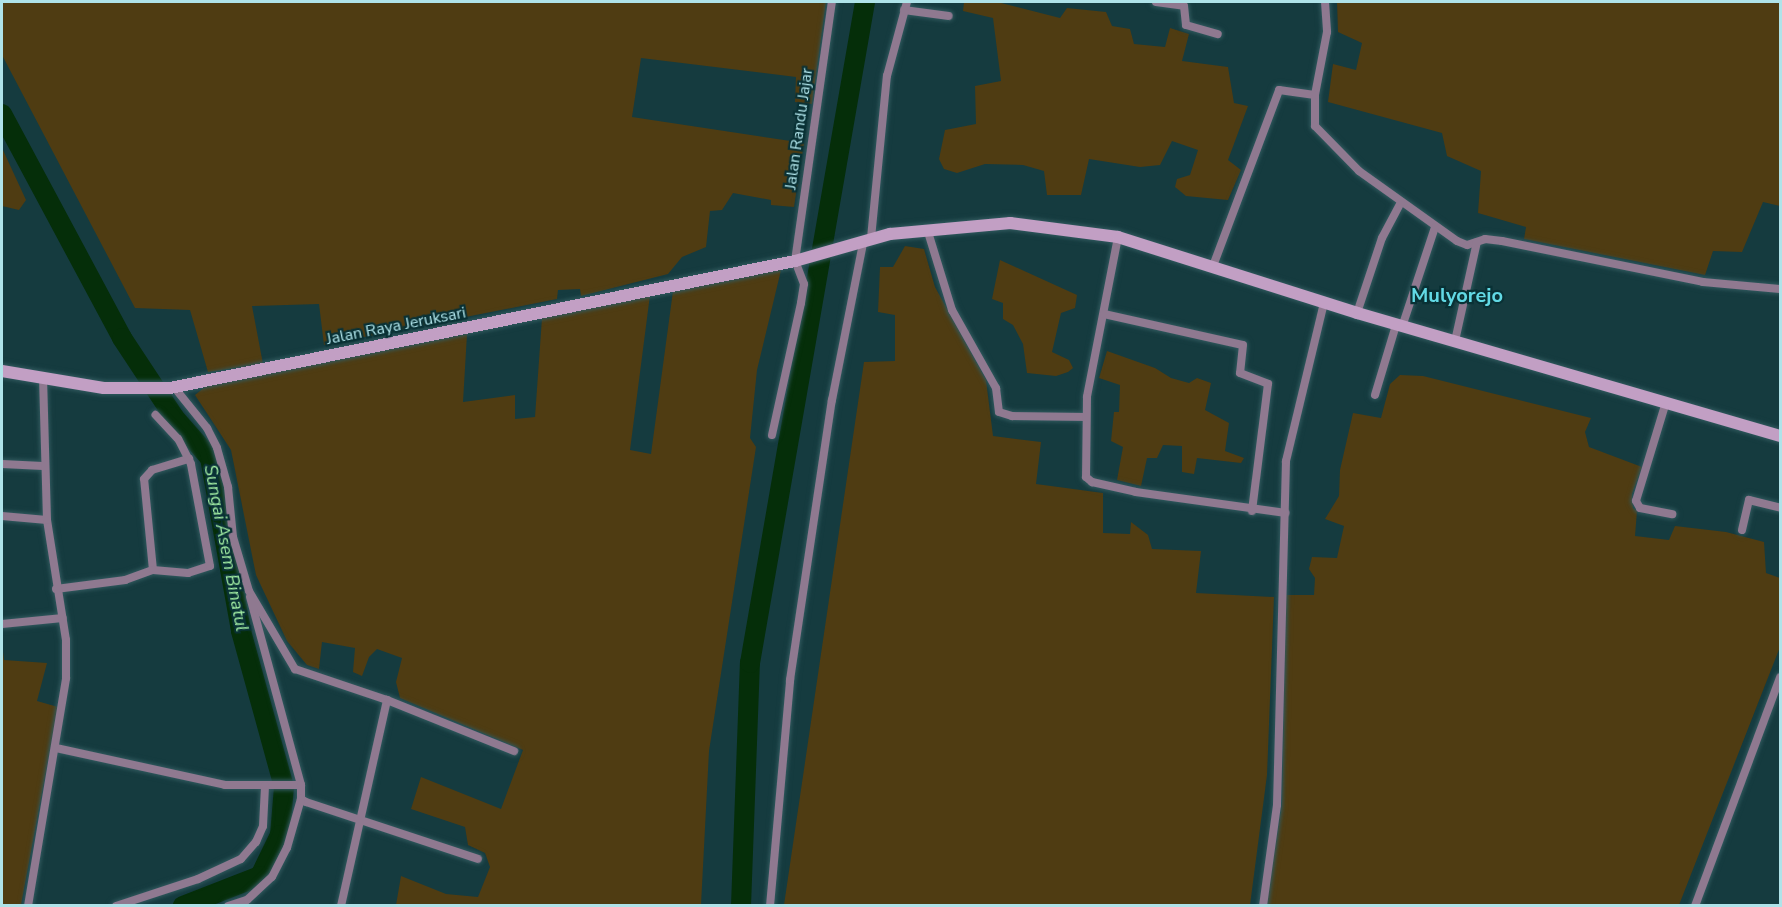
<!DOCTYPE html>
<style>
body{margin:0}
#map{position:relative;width:1782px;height:907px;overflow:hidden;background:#153b3f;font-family:"Nunito Sans",sans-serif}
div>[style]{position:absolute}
.green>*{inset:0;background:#4f3c12}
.river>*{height:20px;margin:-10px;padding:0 10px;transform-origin:10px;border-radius:10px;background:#052e09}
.roads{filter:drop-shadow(0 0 2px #31595e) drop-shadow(0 0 2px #31595e)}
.street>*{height:8px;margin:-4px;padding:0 4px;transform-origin:4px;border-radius:4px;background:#8f7990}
.secondary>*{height:12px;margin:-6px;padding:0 6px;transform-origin:6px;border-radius:6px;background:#c29fc4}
span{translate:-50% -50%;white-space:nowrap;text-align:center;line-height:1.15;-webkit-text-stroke:4.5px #093135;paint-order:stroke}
.street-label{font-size:16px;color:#afe3e9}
.water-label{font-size:18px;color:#a4f0a5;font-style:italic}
.quarter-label{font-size:20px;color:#62d9e5;font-weight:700}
.frame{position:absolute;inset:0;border:3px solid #afe3e9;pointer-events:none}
</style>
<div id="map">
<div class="green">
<div style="clip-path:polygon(2px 2px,826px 2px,812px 104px,795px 102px,796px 77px,641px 58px,632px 117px,804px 143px,794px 207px,771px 205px,771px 200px,733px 193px,722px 210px,710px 211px,706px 247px,682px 257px,668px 274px,581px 296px,580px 289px,558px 290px,557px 299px,324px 345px,319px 304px,252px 306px,263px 364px,208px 372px,190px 310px,135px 308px,2px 55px)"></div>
<div style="clip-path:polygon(964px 2px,997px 2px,1060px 18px,1067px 8px,1106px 12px,1112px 26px,1130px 29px,1134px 44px,1165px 47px,1170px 28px,1189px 34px,1182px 61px,1228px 67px,1234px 103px,1248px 106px,1228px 160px,1241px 170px,1228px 200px,1186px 196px,1175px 187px,1177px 179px,1190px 175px,1198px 150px,1172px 141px,1160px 165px,1140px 167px,1089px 159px,1081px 195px,1047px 195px,1044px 171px,1023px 165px,985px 164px,957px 173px,944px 169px,939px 159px,945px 130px,976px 124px,975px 86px,1001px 81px,993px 18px,963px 11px)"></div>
<div style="clip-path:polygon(1337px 2px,1780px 2px,1780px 206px,1763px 202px,1742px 252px,1713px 251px,1705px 275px,1524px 239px,1526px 227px,1478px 213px,1481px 171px,1447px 156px,1442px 133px,1328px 102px,1333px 64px,1356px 70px,1362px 43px,1338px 32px)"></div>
<div style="clip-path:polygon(2px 148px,26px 200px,19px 210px,2px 206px)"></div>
<div style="clip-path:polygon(905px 246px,924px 249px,935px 287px,986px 380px,993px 436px,1041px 442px,1036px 484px,1103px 493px,1103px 533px,1130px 534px,1131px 522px,1148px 535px,1152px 549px,1201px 551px,1196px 593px,1274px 597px,1267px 775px,1250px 905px,784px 905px,864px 362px,895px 361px,895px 315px,878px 312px,880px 267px,893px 267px)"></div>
<div style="clip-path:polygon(1000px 260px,1077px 295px,1075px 308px,1061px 313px,1052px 352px,1069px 360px,1073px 368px,1068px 372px,1056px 376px,1027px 373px,1023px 344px,1013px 325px,1003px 319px,1003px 303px,992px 299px)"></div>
<div style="clip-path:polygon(782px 266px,757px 370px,750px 438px,756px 447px,709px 751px,701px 905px,396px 905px,401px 876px,446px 894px,478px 897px,490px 867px,485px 853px,468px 845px,465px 827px,411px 809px,421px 777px,501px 809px,523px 750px,400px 698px,396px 682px,402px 658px,377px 649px,369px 657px,362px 676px,353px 672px,355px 648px,322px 642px,319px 669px,307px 665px,287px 641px,256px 575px,231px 450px,195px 395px,206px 386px,467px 334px,463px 402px,515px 395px,515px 419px,535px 417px,542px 318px,650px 295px,630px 450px,651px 454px,673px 291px)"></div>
<div style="clip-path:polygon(1107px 351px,1155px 368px,1171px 378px,1189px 383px,1197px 378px,1211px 383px,1205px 410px,1229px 423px,1225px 451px,1244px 458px,1241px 463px,1197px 458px,1194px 474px,1182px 472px,1182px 446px,1163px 445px,1157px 458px,1147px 458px,1141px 486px,1117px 480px,1123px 447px,1111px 441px,1114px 412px,1119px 412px,1120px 385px,1099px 378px)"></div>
<div style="clip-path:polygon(1400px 375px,1423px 376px,1591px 418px,1585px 432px,1589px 447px,1642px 467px,1632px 494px,1633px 508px,1637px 511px,1635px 536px,1669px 540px,1675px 526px,1726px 532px,1764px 542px,1766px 573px,1780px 578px,1780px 647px,1679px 905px,1266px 906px,1282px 804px,1286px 595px,1314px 595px,1315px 578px,1309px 569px,1312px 557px,1337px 558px,1344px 526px,1325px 519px,1339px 496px,1340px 470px,1353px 413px,1381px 418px,1390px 384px)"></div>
<div style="clip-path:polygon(2px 644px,4px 660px,47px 663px,37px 701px,58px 707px,21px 905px,2px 905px)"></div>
</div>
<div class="river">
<div style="left:2px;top:114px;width:254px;rotate:61.8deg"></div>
<div style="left:122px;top:338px;width:95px;rotate:56.6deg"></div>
<div style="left:174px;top:417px;width:55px;rotate:48.7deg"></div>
<div style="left:210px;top:458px;width:176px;rotate:79.8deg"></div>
<div style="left:241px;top:631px;width:162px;rotate:74.6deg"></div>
<div style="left:284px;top:787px;width:48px;rotate:94.8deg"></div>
<div style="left:280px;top:835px;width:46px;rotate:116deg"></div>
<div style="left:260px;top:876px;width:83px;rotate:158.7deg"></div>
<div style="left:741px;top:906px;width:243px;rotate:-87.9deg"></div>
<div style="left:750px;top:663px;width:671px;rotate:-80.13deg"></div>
</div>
<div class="roads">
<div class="street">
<div style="left:1156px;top:2px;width:28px;rotate:8deg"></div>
<div style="left:1184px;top:6px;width:19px;rotate:84deg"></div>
<div style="left:1186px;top:25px;width:33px;rotate:16deg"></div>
<div style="left:1325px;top:2px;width:30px;rotate:86deg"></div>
<div style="left:1327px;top:32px;width:64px;rotate:100.8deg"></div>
<div style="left:1315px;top:95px;width:31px;rotate:90deg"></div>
<div style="left:1315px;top:126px;width:63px;rotate:45.6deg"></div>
<div style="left:1359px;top:171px;width:120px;rotate:35.5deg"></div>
<div style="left:1457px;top:241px;width:11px;rotate:22deg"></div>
<div style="left:1467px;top:245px;width:19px;rotate:-18deg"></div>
<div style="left:1485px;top:239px;width:17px;rotate:7deg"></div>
<div style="left:1502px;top:241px;width:205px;rotate:11.5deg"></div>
<div style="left:1703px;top:282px;width:77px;rotate:5.2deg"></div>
<div style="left:904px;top:10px;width:45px;rotate:7.6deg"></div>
<div style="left:928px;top:232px;width:82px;rotate:72.9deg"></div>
<div style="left:952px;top:310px;width:90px;rotate:60.6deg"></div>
<div style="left:996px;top:388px;width:24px;rotate:83deg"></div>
<div style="left:999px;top:412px;width:14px;rotate:17deg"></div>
<div style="left:1012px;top:416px;width:73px;rotate:0.8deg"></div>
<div style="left:1118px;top:237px;width:163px;rotate:101deg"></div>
<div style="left:1087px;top:397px;width:80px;rotate:90.7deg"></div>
<div style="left:1086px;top:477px;width:8px;rotate:40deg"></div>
<div style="left:1092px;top:482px;width:45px;rotate:12.8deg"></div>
<div style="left:1136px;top:492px;width:151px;rotate:8deg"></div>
<div style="left:871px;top:238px;width:163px;rotate:-84.4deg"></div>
<div style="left:887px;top:76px;width:77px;rotate:-74.9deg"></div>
<div style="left:1213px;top:266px;width:188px;rotate:-69.4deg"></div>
<div style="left:1279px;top:90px;width:36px;rotate:8deg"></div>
<div style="left:1357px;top:313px;width:79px;rotate:-71.6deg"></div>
<div style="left:1382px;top:238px;width:40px;rotate:-62deg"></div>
<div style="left:1104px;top:314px;width:142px;rotate:12.6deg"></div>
<div style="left:1243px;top:345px;width:28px;rotate:96deg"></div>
<div style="left:1240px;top:373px;width:30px;rotate:21deg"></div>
<div style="left:1268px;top:384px;width:128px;rotate:97.2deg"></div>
<div style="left:1402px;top:327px;width:105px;rotate:-71.7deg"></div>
<div style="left:1455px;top:341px;width:101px;rotate:-77.5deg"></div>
<div style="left:174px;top:387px;width:53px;rotate:51.2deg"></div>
<div style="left:207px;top:428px;width:22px;rotate:63deg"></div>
<div style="left:217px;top:448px;width:41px;rotate:74.2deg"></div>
<div style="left:228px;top:487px;width:50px;rotate:84.3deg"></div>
<div style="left:233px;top:537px;width:56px;rotate:73.5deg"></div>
<div style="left:249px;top:591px;width:91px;rotate:59.5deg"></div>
<div style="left:295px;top:669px;width:97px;rotate:18.6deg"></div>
<div style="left:387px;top:700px;width:137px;rotate:21.9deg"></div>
<div style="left:1375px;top:395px;width:73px;rotate:-73.3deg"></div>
<div style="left:1666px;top:402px;width:103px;rotate:106.9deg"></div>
<div style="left:1636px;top:501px;width:8px;rotate:60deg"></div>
<div style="left:1640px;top:508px;width:33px;rotate:11deg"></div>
<div style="left:772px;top:435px;width:135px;rotate:-77.6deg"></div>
<div style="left:801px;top:303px;width:19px;rotate:-81deg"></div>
<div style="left:804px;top:284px;width:25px;rotate:-111deg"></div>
<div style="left:795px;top:261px;width:262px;rotate:-81.9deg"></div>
<div style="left:2px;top:464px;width:41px;rotate:2.8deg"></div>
<div style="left:2px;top:516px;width:45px;rotate:5.1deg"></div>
<div style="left:1742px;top:530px;width:31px;rotate:-77deg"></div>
<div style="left:1749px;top:500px;width:32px;rotate:14deg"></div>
<div style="left:153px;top:570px;width:91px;rotate:-95.6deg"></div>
<div style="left:144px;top:479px;width:12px;rotate:-48deg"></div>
<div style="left:152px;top:470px;width:39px;rotate:-17deg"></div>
<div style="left:56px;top:589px;width:70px;rotate:-7.4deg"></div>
<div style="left:125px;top:580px;width:30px;rotate:-20deg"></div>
<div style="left:153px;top:570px;width:35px;rotate:5deg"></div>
<div style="left:188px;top:573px;width:23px;rotate:-18deg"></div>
<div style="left:210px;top:566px;width:104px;rotate:-100.6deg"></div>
<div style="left:191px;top:464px;width:28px;rotate:-117deg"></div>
<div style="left:178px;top:439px;width:33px;rotate:-133deg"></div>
<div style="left:250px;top:597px;width:195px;rotate:74.8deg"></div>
<div style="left:2px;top:624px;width:61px;rotate:-5.6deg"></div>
<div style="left:56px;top:748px;width:173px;rotate:12.3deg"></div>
<div style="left:225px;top:785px;width:76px"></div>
<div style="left:301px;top:785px;width:14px;rotate:90deg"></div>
<div style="left:301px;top:799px;width:6px;rotate:31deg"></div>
<div style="left:306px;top:802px;width:181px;rotate:18.3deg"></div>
<div style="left:28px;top:906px;width:231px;rotate:-80.5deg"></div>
<div style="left:66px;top:678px;width:38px;rotate:-90deg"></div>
<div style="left:66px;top:640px;width:121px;rotate:-99deg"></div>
<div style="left:47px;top:520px;width:139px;rotate:-91.6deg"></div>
<div style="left:116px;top:906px;width:86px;rotate:-18.2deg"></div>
<div style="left:198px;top:879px;width:47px;rotate:-24.9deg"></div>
<div style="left:241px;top:859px;width:23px;rotate:-49deg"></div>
<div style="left:256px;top:842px;width:17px;rotate:-66deg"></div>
<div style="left:263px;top:826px;width:40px;rotate:-87.1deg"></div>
<div style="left:228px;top:906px;width:20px;rotate:-18deg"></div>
<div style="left:247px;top:900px;width:34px;rotate:-43deg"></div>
<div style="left:272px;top:877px;width:33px;rotate:-63deg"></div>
<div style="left:287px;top:848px;width:51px;rotate:-74.1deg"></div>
<div style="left:341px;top:906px;width:211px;rotate:-77.4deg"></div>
<div style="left:770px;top:906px;width:227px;rotate:-84.9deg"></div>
<div style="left:790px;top:680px;width:283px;rotate:-81.5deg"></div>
<div style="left:832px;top:400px;width:160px;rotate:-78.8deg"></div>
<div style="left:1263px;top:906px;width:102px;rotate:-82.1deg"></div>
<div style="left:1277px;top:805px;width:344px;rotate:-88.5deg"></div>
<div style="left:1286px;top:461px;width:163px;rotate:-76.5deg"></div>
<div style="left:1695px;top:906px;width:244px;rotate:-69.6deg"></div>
</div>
<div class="secondary">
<div style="left:2px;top:371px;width:103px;rotate:9.5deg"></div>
<div style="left:104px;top:388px;width:66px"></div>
<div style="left:170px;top:388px;width:638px;rotate:-11.49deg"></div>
<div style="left:795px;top:261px;width:99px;rotate:-15.9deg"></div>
<div style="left:890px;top:234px;width:121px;rotate:-5.2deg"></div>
<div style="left:1010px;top:223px;width:109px;rotate:7.4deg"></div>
<div style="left:1118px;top:237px;width:251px;rotate:17.6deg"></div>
<div style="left:1357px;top:313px;width:441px;rotate:16.2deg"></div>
</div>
</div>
<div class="street-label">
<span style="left:799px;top:129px;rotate:-82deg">Jalan Randu Jajar</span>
<span style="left:396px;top:326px;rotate:-11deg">Jalan Raya Jeruksari</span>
</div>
<div class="water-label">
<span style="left:226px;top:548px;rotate:79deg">Sungai Asem Binatul</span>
</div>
<div class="quarter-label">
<span style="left:1457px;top:295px">Mulyorejo</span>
</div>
<div class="frame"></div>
</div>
